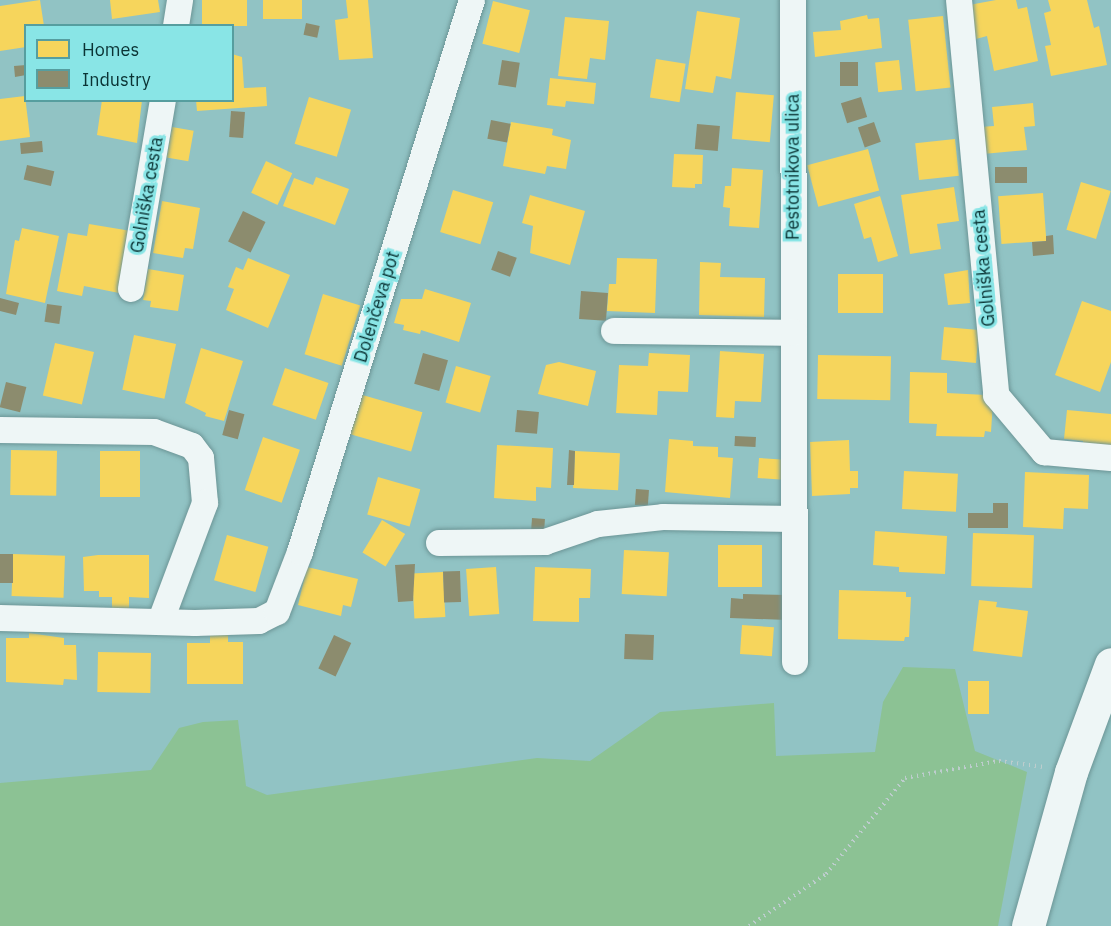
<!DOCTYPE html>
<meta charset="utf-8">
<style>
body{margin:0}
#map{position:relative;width:1111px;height:926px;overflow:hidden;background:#91c3c4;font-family:"IBM Plex Sans",sans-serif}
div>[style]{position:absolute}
.green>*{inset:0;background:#8cc294}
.homes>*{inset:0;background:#f6d55c;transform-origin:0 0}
.industry>*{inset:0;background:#8c8c6e;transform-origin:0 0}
.path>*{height:4px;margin-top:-2px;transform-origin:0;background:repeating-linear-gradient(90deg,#bdcdcd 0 1.5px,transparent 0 6px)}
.roads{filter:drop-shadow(0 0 2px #6c9596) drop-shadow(0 0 2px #6c9596)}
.street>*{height:26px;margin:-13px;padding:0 13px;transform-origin:13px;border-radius:13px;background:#eef6f6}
.secondary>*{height:33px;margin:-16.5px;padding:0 16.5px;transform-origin:16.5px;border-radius:16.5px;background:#eef6f6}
span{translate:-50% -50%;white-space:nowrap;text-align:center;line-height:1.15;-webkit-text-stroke:6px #89e5e6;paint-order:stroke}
.street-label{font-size:18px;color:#0a3334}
.legend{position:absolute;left:24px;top:24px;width:210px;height:78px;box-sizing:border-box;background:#89e5e6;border:2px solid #569e9f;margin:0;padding:8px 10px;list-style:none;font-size:18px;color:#0a3334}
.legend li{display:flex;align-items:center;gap:12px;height:30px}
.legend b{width:30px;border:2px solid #569e9f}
</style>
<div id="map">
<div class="green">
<div style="clip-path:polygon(903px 667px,955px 669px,975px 751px,1027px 772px,998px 926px,0 926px,0 783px,151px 770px,179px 728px,203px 722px,238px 720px,246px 786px,267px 795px,537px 758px,590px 761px,660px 712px,774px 703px,776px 756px,875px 752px,883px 702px)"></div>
</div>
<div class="homes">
<div style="clip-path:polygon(40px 0,44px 26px,26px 26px,26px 47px,0 51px,0 6px)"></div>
<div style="clip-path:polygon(110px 0,158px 0,160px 12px,112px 19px)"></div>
<div style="left:202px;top:0;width:45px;height:26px"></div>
<div style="left:263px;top:0;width:39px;height:19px"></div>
<div style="clip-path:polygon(346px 0,368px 0,373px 58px,339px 60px,335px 20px,348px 18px)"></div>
<div style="clip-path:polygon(996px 0,1016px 0,1018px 9px,1027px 7px,1038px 61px,994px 71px,987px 36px,976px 39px,969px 5px)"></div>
<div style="clip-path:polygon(1048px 0,1087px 0,1094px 28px,1099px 26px,1107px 65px,1051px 76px,1045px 46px,1051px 45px,1044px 13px,1051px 11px)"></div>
<div style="left:493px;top:1px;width:38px;height:44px;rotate:14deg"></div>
<div style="clip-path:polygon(697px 11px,740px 18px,731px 79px,716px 76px,713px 93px,685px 89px)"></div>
<div style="clip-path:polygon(867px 15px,868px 19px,879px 18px,882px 48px,815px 57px,813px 32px,841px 30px,840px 21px)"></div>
<div style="left:943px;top:16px;width:72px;height:35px;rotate:84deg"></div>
<div style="clip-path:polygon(565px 17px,609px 21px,605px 60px,590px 58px,587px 79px,558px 76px)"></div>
<div style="clip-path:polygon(232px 54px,242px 57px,244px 88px,266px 87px,267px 106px,197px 111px,196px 100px,232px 100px)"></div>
<div style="left:656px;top:59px;width:30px;height:39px;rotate:9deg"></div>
<div style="left:899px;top:60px;width:30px;height:24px;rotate:84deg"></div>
<div style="clip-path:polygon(550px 78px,596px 83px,594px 104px,566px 101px,565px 107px,547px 105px)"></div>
<div style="left:736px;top:92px;width:38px;height:47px;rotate:5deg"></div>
<div style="clip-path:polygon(25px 96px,30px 137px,0 141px,0 99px)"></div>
<div style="left:309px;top:97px;width:44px;height:49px;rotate:17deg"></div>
<div style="clip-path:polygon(102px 100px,142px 100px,137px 143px,97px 135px)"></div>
<div style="clip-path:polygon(1033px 103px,1035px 126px,1024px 127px,1027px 150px,983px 154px,980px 127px,994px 126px,992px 107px)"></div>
<div style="clip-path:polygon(511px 122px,553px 129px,552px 135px,571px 140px,566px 169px,547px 166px,545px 174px,503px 166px)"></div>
<div style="left:172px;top:127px;width:22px;height:31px;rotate:10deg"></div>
<div style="left:955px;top:139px;width:37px;height:40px;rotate:84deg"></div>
<div style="left:868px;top:149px;width:43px;height:63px;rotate:75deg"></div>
<div style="clip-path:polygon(674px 154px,703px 155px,702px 184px,695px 184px,695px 188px,672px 187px)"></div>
<div style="left:266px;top:161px;width:29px;height:35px;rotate:25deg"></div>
<div style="clip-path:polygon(732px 168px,763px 170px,759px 228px,729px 226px,730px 208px,723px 207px,725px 186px,731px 186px)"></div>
<div style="clip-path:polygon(316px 177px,349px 189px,335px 225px,283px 206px,294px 178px,313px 185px)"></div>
<div style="left:1081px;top:182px;width:31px;height:50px;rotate:17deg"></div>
<div style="clip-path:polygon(954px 187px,959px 221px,937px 224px,941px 249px,910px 254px,901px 195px)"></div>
<div style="left:453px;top:190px;width:42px;height:44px;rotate:17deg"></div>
<div style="left:1043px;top:193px;width:48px;height:45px;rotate:86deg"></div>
<div style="clip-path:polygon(530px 195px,585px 211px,570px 265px,530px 253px,533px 226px,522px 223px)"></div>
<div style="clip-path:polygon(880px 196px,898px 256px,878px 262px,871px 237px,864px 239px,854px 204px)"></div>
<div style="clip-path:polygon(162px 201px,200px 208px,193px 249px,185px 248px,183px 258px,153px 253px)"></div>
<div style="clip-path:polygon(89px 224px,131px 231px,119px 293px,84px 286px,82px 296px,57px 291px,68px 233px,87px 236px)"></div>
<div style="clip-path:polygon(22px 228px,59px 236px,45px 303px,6px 294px,15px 240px,19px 241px)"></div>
<div style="clip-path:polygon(248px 258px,290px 275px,268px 328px,226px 310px,234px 289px,228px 287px,236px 267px,243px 270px)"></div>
<div style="clip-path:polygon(617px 258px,657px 259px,655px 313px,607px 311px,609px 284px,616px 284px)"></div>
<div style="clip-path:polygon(700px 262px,721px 263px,720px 277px,765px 278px,764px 317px,699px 315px)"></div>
<div style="clip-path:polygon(148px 269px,184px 275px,178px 311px,150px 307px,151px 301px,143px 300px)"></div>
<div style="clip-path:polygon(968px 270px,970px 303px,948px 305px,944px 274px)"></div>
<div style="left:838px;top:274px;width:45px;height:39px"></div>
<div style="clip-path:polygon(425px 289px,471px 303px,459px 342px,421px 330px,420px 334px,403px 330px,404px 325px,394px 323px,401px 299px,422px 299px)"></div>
<div style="left:323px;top:294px;width:39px;height:63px;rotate:17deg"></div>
<div style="clip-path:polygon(1082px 301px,1111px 311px,1111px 362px,1100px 392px,1055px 375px)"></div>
<div style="left:944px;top:327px;width:35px;height:33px;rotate:5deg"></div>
<div style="left:134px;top:335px;width:43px;height:56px;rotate:12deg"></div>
<div style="left:55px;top:343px;width:40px;height:54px;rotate:13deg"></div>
<div style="clip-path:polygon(201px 348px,243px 361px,224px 421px,205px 416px,206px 413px,185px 403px)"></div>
<div style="clip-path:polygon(720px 351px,764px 354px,761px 402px,735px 401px,734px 418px,716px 417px)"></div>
<div style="clip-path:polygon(649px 353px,690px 355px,688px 392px,658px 391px,657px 415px,616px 413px,619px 365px,648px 366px)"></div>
<div style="left:818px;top:355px;width:73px;height:44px;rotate:1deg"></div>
<div style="clip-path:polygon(559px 362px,596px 371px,588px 406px,538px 394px,546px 365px)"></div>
<div style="left:456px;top:366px;width:36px;height:38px;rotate:16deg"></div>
<div style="left:285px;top:368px;width:46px;height:39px;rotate:19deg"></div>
<div style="clip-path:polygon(910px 372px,947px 373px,947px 393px,986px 395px,993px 401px,991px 432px,985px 431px,984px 437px,936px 436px,937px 424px,909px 423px)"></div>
<div style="left:359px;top:394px;width:66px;height:41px;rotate:16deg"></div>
<div style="clip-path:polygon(1067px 410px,1111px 414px,1111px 449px,1083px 447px,1083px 441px,1064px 439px)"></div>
<div style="left:263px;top:437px;width:39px;height:56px;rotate:19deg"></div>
<div style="clip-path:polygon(669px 439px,693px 441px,693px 446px,718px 447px,718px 457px,733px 458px,730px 498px,665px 492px)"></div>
<div style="clip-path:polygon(849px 440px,850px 471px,858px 471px,858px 488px,850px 488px,850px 494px,812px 496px,810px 442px)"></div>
<div style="clip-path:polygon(497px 445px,553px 448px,551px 488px,536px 487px,536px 501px,494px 498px)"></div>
<div style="left:11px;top:450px;width:46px;height:45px;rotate:1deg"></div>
<div style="left:100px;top:451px;width:40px;height:46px"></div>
<div style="left:575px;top:451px;width:45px;height:37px;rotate:3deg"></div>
<div style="left:759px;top:458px;width:26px;height:20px;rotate:4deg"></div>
<div style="left:904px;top:471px;width:54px;height:38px;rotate:3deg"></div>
<div style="clip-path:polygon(1025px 472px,1089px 475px,1088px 509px,1064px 508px,1063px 529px,1023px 527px)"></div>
<div style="left:378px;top:477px;width:44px;height:39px;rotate:16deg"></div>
<div style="left:382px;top:520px;width:27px;height:38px;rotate:31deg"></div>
<div style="clip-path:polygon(875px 531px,947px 536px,945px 574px,899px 572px,899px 567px,873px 565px)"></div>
<div style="left:973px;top:533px;width:61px;height:53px;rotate:2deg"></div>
<div style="left:227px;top:535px;width:43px;height:47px;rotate:16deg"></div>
<div style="left:718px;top:545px;width:44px;height:42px"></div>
<div style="left:624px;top:550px;width:45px;height:44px;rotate:3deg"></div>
<div style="left:13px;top:554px;width:52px;height:42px;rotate:2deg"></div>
<div style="clip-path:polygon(98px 555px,149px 555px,149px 598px,129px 597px,129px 609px,112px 609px,112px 597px,99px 597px,99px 591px,84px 591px,83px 557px)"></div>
<div style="clip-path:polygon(307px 567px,358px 579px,351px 607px,343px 605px,341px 616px,298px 605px)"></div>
<div style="left:496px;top:567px;width:47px;height:30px;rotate:86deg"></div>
<div style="clip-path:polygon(535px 567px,591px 569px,590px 598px,579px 598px,579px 622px,533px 621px)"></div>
<div style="left:443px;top:572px;width:45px;height:31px;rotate:87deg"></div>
<div style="clip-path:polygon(839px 590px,906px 592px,906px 597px,911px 597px,909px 637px,905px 637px,904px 641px,838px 639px)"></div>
<div style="clip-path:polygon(979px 600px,997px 602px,996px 607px,1028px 611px,1022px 657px,973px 651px)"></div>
<div style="left:742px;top:625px;width:32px;height:29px;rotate:4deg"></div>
<div style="clip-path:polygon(29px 633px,64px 638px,64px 645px,76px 645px,77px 680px,64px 679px,63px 685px,6px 682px,6px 638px,29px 638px)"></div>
<div style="clip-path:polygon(210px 635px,228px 635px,228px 642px,243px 642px,243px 684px,187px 684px,187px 643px,210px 643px)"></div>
<div style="left:98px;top:652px;width:53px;height:40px;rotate:1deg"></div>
<div style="left:968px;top:681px;width:21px;height:33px"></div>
</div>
<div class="industry">
<div style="left:306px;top:23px;width:14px;height:12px;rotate:12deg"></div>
<div style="left:502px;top:60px;width:18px;height:25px;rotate:9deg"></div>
<div style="left:840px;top:62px;width:18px;height:24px"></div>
<div style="clip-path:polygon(26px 65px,26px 75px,15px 77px,14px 66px)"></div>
<div style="left:861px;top:97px;width:21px;height:21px;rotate:73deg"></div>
<div style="left:231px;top:111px;width:14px;height:26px;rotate:4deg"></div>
<div style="left:491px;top:120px;width:20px;height:19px;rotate:11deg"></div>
<div style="left:874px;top:122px;width:21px;height:17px;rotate:71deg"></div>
<div style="left:697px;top:124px;width:23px;height:25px;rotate:5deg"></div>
<div style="left:42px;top:141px;width:11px;height:22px;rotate:85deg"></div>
<div style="left:27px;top:165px;width:28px;height:15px;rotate:13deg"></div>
<div style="left:1027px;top:167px;width:16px;height:32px;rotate:90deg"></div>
<div style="left:243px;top:211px;width:25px;height:34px;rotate:26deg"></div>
<div style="clip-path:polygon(1053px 235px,1054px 254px,1033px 256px,1032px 242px,1046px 241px,1046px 236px)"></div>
<div style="left:498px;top:251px;width:20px;height:20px;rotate:20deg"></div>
<div style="left:581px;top:291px;width:27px;height:28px;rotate:4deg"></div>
<div style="clip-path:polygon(0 298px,19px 303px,16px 315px,0 311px)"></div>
<div style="left:47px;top:304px;width:15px;height:18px;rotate:8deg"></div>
<div style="left:423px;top:353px;width:26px;height:32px;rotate:16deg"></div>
<div style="left:6px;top:382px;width:21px;height:26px;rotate:14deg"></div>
<div style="left:229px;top:410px;width:16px;height:26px;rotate:15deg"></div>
<div style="left:517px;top:410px;width:22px;height:22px;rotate:5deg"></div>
<div style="left:735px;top:436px;width:21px;height:10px;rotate:3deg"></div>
<div style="clip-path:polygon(569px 450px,575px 451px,574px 485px,567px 485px)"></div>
<div style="left:636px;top:489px;width:13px;height:16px;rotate:4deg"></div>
<div style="clip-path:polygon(993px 503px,1008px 503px,1008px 528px,968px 528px,968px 513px,993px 513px)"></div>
<div style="left:532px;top:518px;width:13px;height:16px;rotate:4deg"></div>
<div style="left:0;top:554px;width:13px;height:29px"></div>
<div style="clip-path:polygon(415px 564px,413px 601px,398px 602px,395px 565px)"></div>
<div style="left:460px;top:571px;width:31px;height:17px;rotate:88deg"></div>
<div style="clip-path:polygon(743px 594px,788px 595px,787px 620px,730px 618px,731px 598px,743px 599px)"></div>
<div style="left:625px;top:634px;width:29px;height:25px;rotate:2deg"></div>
<div style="left:334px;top:635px;width:19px;height:37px;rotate:25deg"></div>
</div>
<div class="path">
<div style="left:749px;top:926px;width:93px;rotate:-34deg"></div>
<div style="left:826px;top:874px;width:124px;rotate:-50.5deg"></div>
<div style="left:905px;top:778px;width:96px;rotate:-10.3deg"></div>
<div style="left:999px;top:761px;width:46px;rotate:7.4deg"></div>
</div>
<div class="roads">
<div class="street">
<div style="left:793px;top:0;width:662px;rotate:89.83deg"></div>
<div style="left:959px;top:0;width:397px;rotate:84.6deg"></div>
<div style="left:996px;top:395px;width:75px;rotate:49.9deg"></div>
<div style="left:1044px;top:452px;width:67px;rotate:5.1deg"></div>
<div style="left:176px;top:26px;width:26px;rotate:-81deg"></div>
<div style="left:131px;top:289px;width:192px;rotate:-80.4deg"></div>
<div style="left:614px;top:331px;width:180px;rotate:0.6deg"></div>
<div style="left:0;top:430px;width:154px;rotate:0.7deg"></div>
<div style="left:154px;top:432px;width:40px;rotate:20.2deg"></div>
<div style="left:192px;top:446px;width:15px;rotate:53deg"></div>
<div style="left:201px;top:458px;width:45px;rotate:84.9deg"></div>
<div style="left:205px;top:503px;width:125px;rotate:110.6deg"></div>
<div style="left:439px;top:543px;width:106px;rotate:-0.5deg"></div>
<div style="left:545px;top:542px;width:56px;rotate:-18.8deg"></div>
<div style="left:598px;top:524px;width:65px;rotate:-6.1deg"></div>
<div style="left:663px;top:517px;width:131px;rotate:0.9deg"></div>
<div style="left:0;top:618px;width:195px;rotate:1.5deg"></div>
<div style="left:195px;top:623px;width:64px;rotate:-1.8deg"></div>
<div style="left:259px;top:621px;width:20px;rotate:-27deg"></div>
<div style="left:277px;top:612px;width:64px;rotate:-69deg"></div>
<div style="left:300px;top:552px;width:578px;rotate:-72.69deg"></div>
</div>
<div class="secondary">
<div style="left:1028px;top:926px;width:160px;rotate:-74.4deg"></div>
<div style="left:1071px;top:772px;width:115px;rotate:-69.7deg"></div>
</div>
</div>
<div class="street-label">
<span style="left:793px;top:167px;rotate:-90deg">Pestotnikova ulica</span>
<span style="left:147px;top:195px;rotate:-80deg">Golniška cesta</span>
<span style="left:984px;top:268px;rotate:-95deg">Golniška cesta</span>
<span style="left:377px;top:307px;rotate:-73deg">Dolenčeva pot</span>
</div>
<ul class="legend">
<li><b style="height:16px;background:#f6d55c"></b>Homes</li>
<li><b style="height:16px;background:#8c8c6e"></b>Industry</li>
</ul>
</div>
